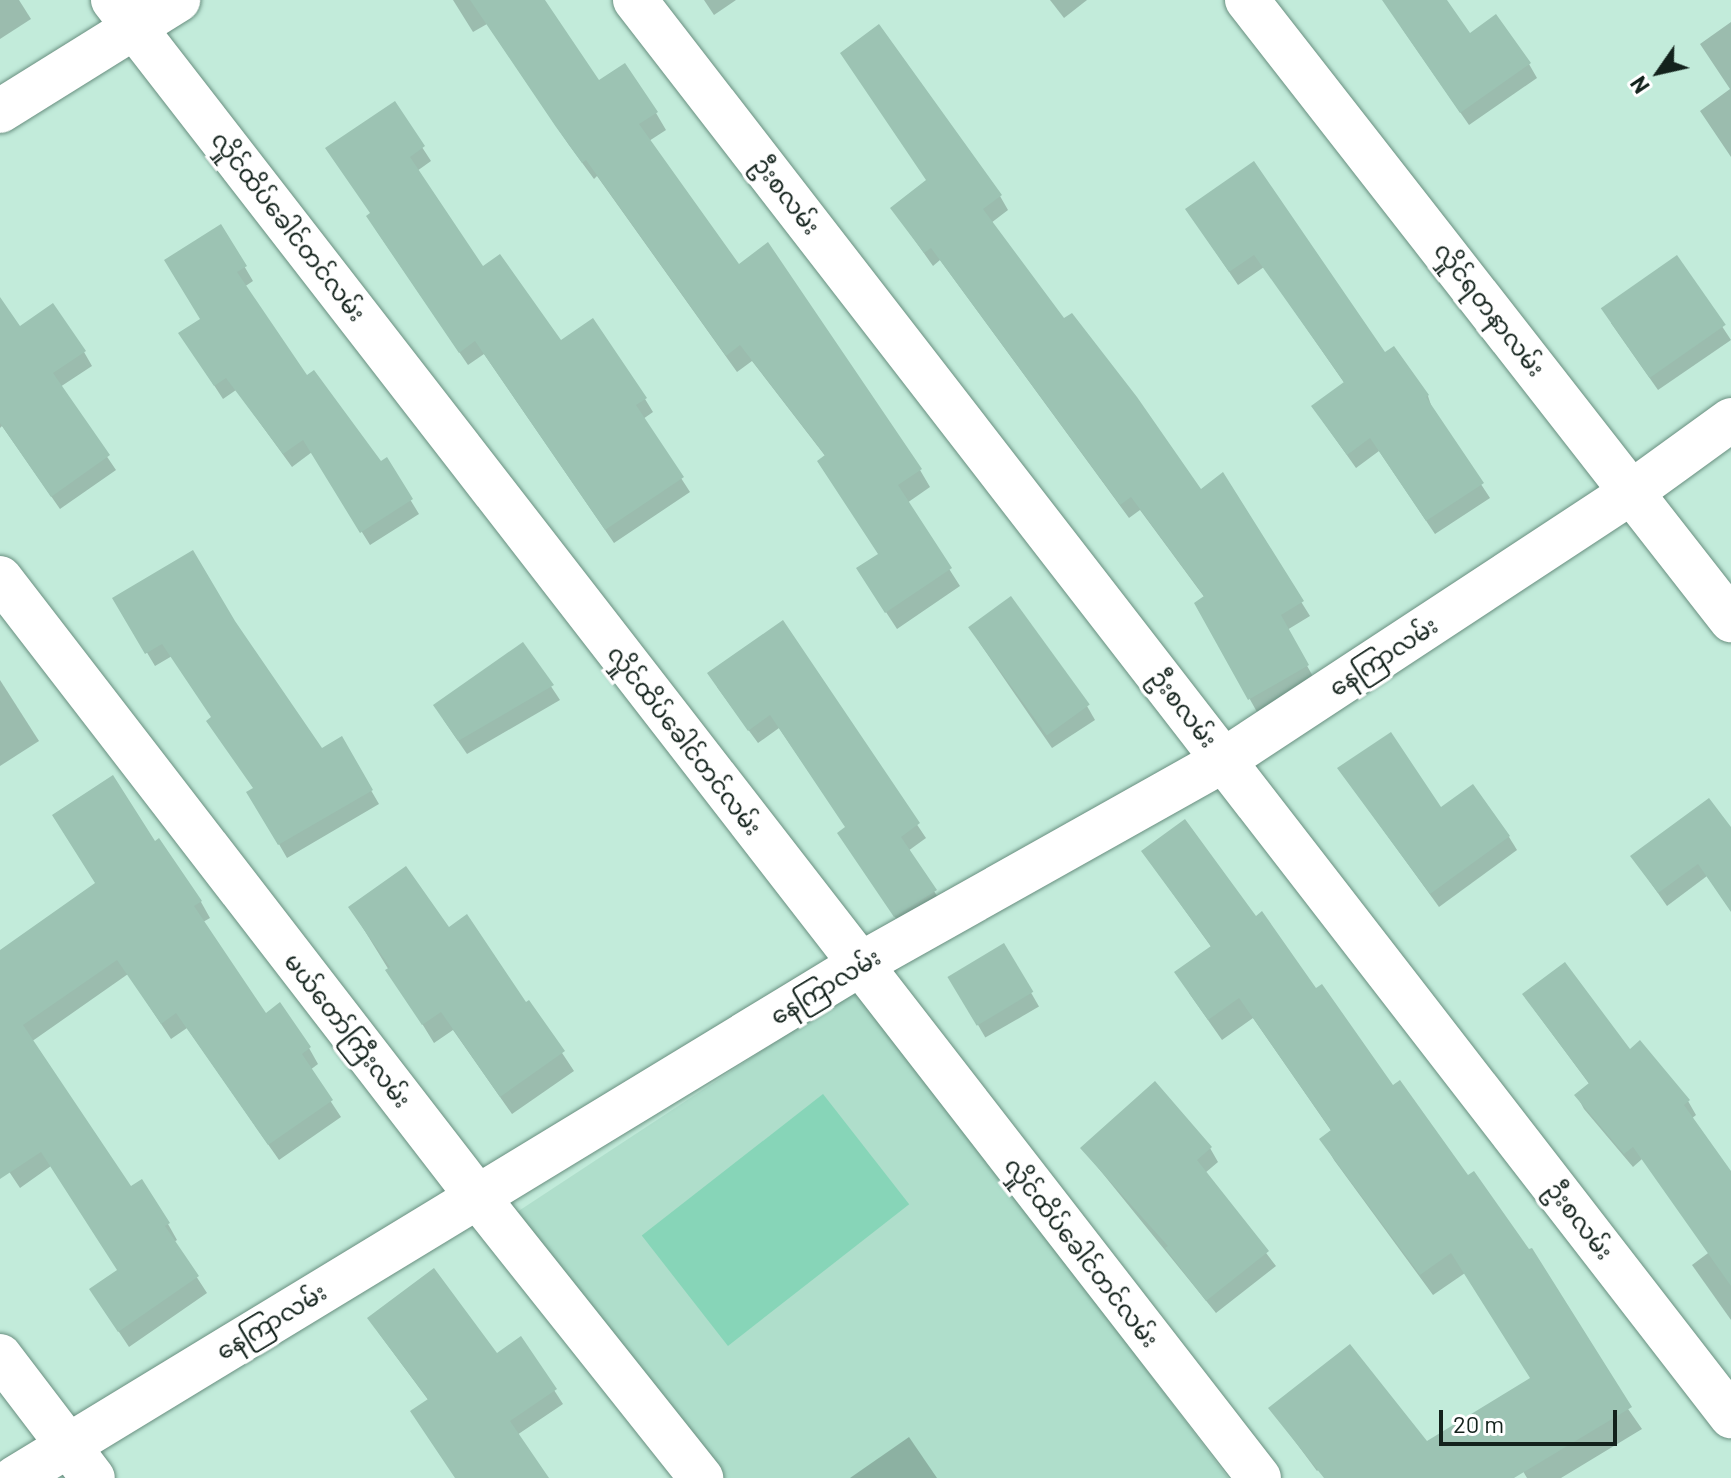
<!DOCTYPE html>
<meta charset="utf-8">
<style>
body{margin:0}
#map{position:relative;width:1731px;height:1478px;overflow:hidden;background:#c2ebda;font-family:Barlow,"Noto Sans Myanmar",sans-serif}
div>[style]{position:absolute}
.built>*{inset:0;background:#afdecb}
.water>*{inset:0;background:#87d5b8;transform-origin:0 0}
.shadow>*{inset:0;background:#0003;transform-origin:0 0}
.building>*{inset:0;background:#9cc3b3;transform-origin:0 0}
.roads{filter:drop-shadow(0 0 2px #698f80) drop-shadow(0 0 2px #698f80)}
.minor>*{height:44px;margin:-22px;padding:0 22px;transform-origin:22px;border-radius:22px;background:#fff}
span{translate:-50% -50%;white-space:nowrap;text-align:center;line-height:1.15;-webkit-text-stroke:7px #fff;paint-order:stroke}
.street-label{font-size:24px;color:#13221c}
.north{position:absolute;left:1619px;top:32px;width:80px;height:80px;-webkit-text-stroke:6px #fff;paint-order:stroke;rotate:236deg;font-size:22px;font-weight:700;line-height:32px;text-align:center;color:#13221c}
.north::after{content:'';display:block;margin:auto;width:28px;height:36px;background:#13221c;clip-path:polygon(50% 0,100% 100%,50% 72%,0 100%)}
.scale{position:absolute;left:1439px;top:1410px;width:178px;height:36px;box-sizing:border-box;border:4px solid #13221c;border-top:0;padding-left:10px;font-size:24px;line-height:28px;white-space:nowrap;color:#13221c;-webkit-text-stroke:6px #fff;paint-order:stroke}
</style>
<div id="map">
<div class="built">
<div style="clip-path:polygon(859px 987px,1228px 1478px,721px 1478px,511px 1216px)"></div>
</div>
<div class="water">
<div style="left:823px;top:1094px;width:140px;height:230px;rotate:52deg"></div>
</div>
<div class="shadow">
<div style="clip-path:polygon(0 0,19px 0,31px 19px,0 39px)"></div>
<div style="clip-path:polygon(453px 0,532px 0,599px 83px,656px 113px,666px 130px,649px 141px,739px 266px,920px 470px,930px 487px,907px 503px,960px 586px,897px 629px,869px 586px,879px 555px,826px 457px,752px 361px,737px 372px,597px 176px,594px 179px,569px 145px,487px 24px,473px 32px)"></div>
<div style="clip-path:polygon(704px 0,736px 0,714px 15px)"></div>
<div style="clip-path:polygon(1050px 0,1087px 0,1064px 18px)"></div>
<div style="clip-path:polygon(1413px 0,1445px 0,1469px 36px,1529px 64px,1537px 78px,1469px 125px,1401px 27px)"></div>
<div style="clip-path:polygon(1731px 22px,1731px 157px,1700px 111px,1730px 89px,1700px 44px)"></div>
<div style="clip-path:polygon(394px 104px,431px 161px,417px 171px,483px 268px,560px 343px,645px 399px,653px 412px,643px 419px,690px 492px,614px 543px,484px 354px,468px 365px,376px 230px,371px 215px)"></div>
<div style="clip-path:polygon(1254px 164px,1384px 355px,1393px 348px,1428px 396px,1433px 411px,1490px 498px,1435px 534px,1379px 451px,1356px 468px,1322px 420px,1345px 384px,1264px 267px,1238px 285px,1196px 223px)"></div>
<div style="clip-path:polygon(1000px 196px,1008px 210px,991px 223px,1064px 321px,1200px 491px,1222px 475px,1310px 616px,1287px 630px,1315px 680px,1257px 712px,1196px 603px,1205px 598px,1140px 510px,1129px 518px,940px 260px,933px 266px,892px 208px)"></div>
<div style="clip-path:polygon(221px 227px,253px 281px,244px 287px,306px 378px,380px 464px,386px 460px,419px 514px,370px 545px,312px 452px,292px 467px,236px 390px,223px 399px,189px 347px,202px 320px)"></div>
<div style="clip-path:polygon(1677px 258px,1731px 340px,1658px 390px,1611px 323px)"></div>
<div style="clip-path:polygon(0 341px,84px 352px,92px 366px,60px 387px,116px 470px,60px 509px,2px 426px,0 428px)"></div>
<div style="clip-path:polygon(115px 599px,233px 622px,322px 750px,341px 739px,379px 804px,287px 858px,249px 792px,254px 789px,213px 718px,172px 656px,155px 666px)"></div>
<div style="clip-path:polygon(782px 623px,926px 838px,908px 851px,943px 905px,903px 929px,848px 847px,847px 828px,779px 728px,758px 743px,717px 687px)"></div>
<div style="clip-path:polygon(979px 642px,1087px 706px,1095px 720px,1052px 748px)"></div>
<div style="clip-path:polygon(523px 644px,560px 700px,467px 754px,443px 719px)"></div>
<div style="clip-path:polygon(0 680px,39px 741px,0 766px)"></div>
<div style="clip-path:polygon(1339px 769px,1509px 837px,1517px 850px,1439px 907px)"></div>
<div style="clip-path:polygon(1731px 830px,1731px 911px,1707px 876px,1667px 906px,1632px 856px)"></div>
<div style="clip-path:polygon(154px 844px,201px 902px,210px 918px,203px 922px,265px 1015px,309px 1048px,318px 1064px,310px 1070px,341px 1117px,279px 1160px,187px 1028px,171px 1039px,128px 974px,31px 1042px,130px 1188px,168px 1224px,177px 1240px,174px 1242px,207px 1293px,129px 1347px,101px 1305px,119px 1271px,51px 1166px,20px 1188px,0 1158px,0 953px)"></div>
<div style="clip-path:polygon(1143px 852px,1255px 918px,1467px 1178px,1642px 1429px,1561px 1478px,1527px 1478px,1485px 1408px,1532px 1379px,1465px 1273px,1433px 1295px,1334px 1160px,1322px 1139px,1332px 1132px,1253px 1018px,1222px 1040px,1189px 993px,1212px 948px)"></div>
<div style="clip-path:polygon(350px 907px,448px 930px,526px 1005px,529px 1003px,574px 1071px,512px 1114px,453px 1030px,434px 1043px)"></div>
<div style="left:1004px;top:946px;width:70px;height:62px;rotate:60deg"></div>
<div style="clip-path:polygon(1533px 1008px,1688px 1101px,1696px 1115px,1691px 1119px,1731px 1175px,1731px 1192px,1642px 1159px,1633px 1167px,1584px 1109px,1577px 1096px,1590px 1085px)"></div>
<div style="clip-path:polygon(1082px 1148px,1210px 1148px,1218px 1162px,1205px 1173px,1276px 1266px,1216px 1313px)"></div>
<div style="clip-path:polygon(1731px 1236px,1731px 1320px,1692px 1265px)"></div>
<div style="clip-path:polygon(378px 1332px,496px 1356px,521px 1339px,563px 1404px,517px 1435px,547px 1478px,495px 1478px,429px 1401px)"></div>
<div style="clip-path:polygon(1271px 1409px,1452px 1478px,1351px 1478px,1336px 1455px,1317px 1471px)"></div>
<div style="clip-path:polygon(909px 1437px,937px 1478px,850px 1478px)"></div>
</div>
<div class="building">
<div style="clip-path:polygon(470px 0,545px 0,599px 80px,625px 63px,658px 112px,639px 124px,739px 264px,768px 242px,922px 469px,898px 485px,952px 568px,885px 613px,856px 568px,878px 554px,817px 461px,825px 455px,740px 345px,726px 356px,586px 160px,582px 163px,556px 127px)"></div>
<div style="clip-path:polygon(1382px 0,1447px 0,1470px 33px,1496px 14px,1531px 63px,1460px 113px)"></div>
<div style="clip-path:polygon(879px 24px,1002px 195px,983px 209px,1064px 318px,1072px 313px,1137px 397px,1201px 489px,1223px 472px,1304px 601px,1281px 615px,1309px 665px,1248px 700px,1194px 603px,1204px 596px,1131px 497px,1120px 505px,931px 248px,924px 253px,890px 208px,926px 180px,840px 53px)"></div>
<div style="clip-path:polygon(395px 101px,425px 146px,410px 157px,483px 266px,500px 254px,561px 340px,593px 318px,647px 398px,636px 405px,684px 477px,605px 530px,475px 341px,459px 353px,366px 216px,370px 213px,325px 148px)"></div>
<div style="clip-path:polygon(1254px 161px,1385px 352px,1394px 346px,1429px 395px,1426px 397px,1484px 483px,1426px 521px,1370px 438px,1347px 455px,1311px 406px,1344px 382px,1254px 255px,1229px 272px,1185px 209px)"></div>
<div style="clip-path:polygon(221px 224px,247px 266px,237px 272px,307px 375px,314px 370px,381px 461px,387px 457px,413px 499px,360px 533px,303px 440px,283px 454px,226px 378px,214px 386px,178px 333px,200px 319px,164px 260px)"></div>
<div style="left:1677px;top:255px;width:85px;height:93px;rotate:55deg"></div>
<div style="clip-path:polygon(0 297px,20px 326px,53px 303px,86px 351px,53px 373px,110px 455px,51px 497px,0 423px)"></div>
<div style="clip-path:polygon(193px 550px,235px 621px,322px 748px,342px 736px,373px 790px,278px 845px,246px 792px,253px 788px,206px 721px,211px 717px,162px 644px,145px 654px,112px 598px)"></div>
<div style="left:1011px;top:596px;width:134px;height:53px;rotate:54deg"></div>
<div style="clip-path:polygon(783px 620px,920px 823px,901px 837px,937px 890px,894px 917px,837px 833px,845px 827px,770px 715px,748px 731px,707px 673px)"></div>
<div style="clip-path:polygon(523px 642px,554px 685px,458px 741px,433px 705px)"></div>
<div style="clip-path:polygon(1391px 732px,1441px 807px,1473px 784px,1510px 836px,1430px 894px,1337px 768px)"></div>
<div style="clip-path:polygon(113px 775px,155px 841px,159px 838px,202px 901px,194px 906px,266px 1013px,280px 1002px,311px 1047px,302px 1054px,333px 1100px,268px 1145px,176px 1013px,161px 1024px,117px 960px,23px 1025px,131px 1186px,142px 1179px,170px 1223px,165px 1226px,199px 1276px,118px 1332px,89px 1289px,117px 1270px,41px 1152px,0 1179px,0 950px,95px 883px,52px 815px)"></div>
<div style="clip-path:polygon(1709px 798px,1731px 827px,1731px 912px,1698px 864px,1658px 893px,1630px 856px)"></div>
<div style="clip-path:polygon(1185px 819px,1256px 916px,1262px 911px,1316px 988px,1322px 984px,1393px 1085px,1400px 1080px,1468px 1175px,1474px 1171px,1529px 1249px,1532px 1248px,1632px 1407px,1514px 1478px,1324px 1478px,1268px 1408px,1350px 1344px,1427px 1441px,1530px 1378px,1451px 1253px,1420px 1275px,1319px 1139px,1331px 1130px,1239px 998px,1208px 1020px,1174px 972px,1211px 946px,1141px 851px)"></div>
<div style="clip-path:polygon(406px 866px,449px 927px,467px 914px,526px 1002px,529px 1000px,565px 1051px,500px 1097px,441px 1012px,422px 1025px,385px 970px,390px 967px,348px 907px)"></div>
<div style="left:1004px;top:943px;width:57px;height:66px;rotate:59deg"></div>
<div style="clip-path:polygon(1565px 962px,1630px 1049px,1640px 1040px,1690px 1100px,1684px 1105px,1731px 1171px,1731px 1286px,1633px 1147px,1624px 1154px,1574px 1095px,1589px 1083px,1522px 994px)"></div>
<div style="clip-path:polygon(1155px 1081px,1212px 1147px,1197px 1160px,1269px 1251px,1206px 1301px,1165px 1248px,1168px 1246px,1080px 1148px)"></div>
<div style="clip-path:polygon(434px 1268px,497px 1353px,521px 1336px,557px 1389px,510px 1421px,549px 1478px,455px 1478px,410px 1411px,428px 1399px,367px 1318px)"></div>
</div>
<div class="roads">
<div class="minor">
<div style="left:113px;top:0;width:1870px;rotate:52.21deg"></div>
<div style="left:635px;top:0;width:1791px;rotate:52.26deg"></div>
<div style="left:1247px;top:0;width:787px;rotate:52.02deg"></div>
<div style="left:0;top:111px;width:210px;rotate:-31.9deg"></div>
<div style="left:0;top:578px;width:779px;rotate:52.35deg"></div>
<div style="left:476px;top:1195px;width:362px;rotate:51.5deg"></div>
<div style="left:0;top:1356px;width:153px;rotate:52.7deg"></div>
<div style="left:15px;top:1478px;width:988px;rotate:-31.29deg"></div>
<div style="left:859px;top:965px;width:419px;rotate:-29.3deg"></div>
<div style="left:1224px;top:760px;width:490px;rotate:-33.3deg"></div>
<div style="left:1633px;top:491px;width:121px;rotate:-35.9deg"></div>
</div>
</div>
<div class="street-label">
<span style="left:787px;top:195px;rotate:52deg">ဦးစလမ်း</span>
<span style="left:289px;top:226px;rotate:52deg">လှိုင်ထိပ်ခေါင်တင်လမ်း</span>
<span style="left:1490px;top:309px;rotate:52deg">လှိုင်ရတနာလမ်း</span>
<span style="left:1383px;top:656px;rotate:-33deg">နေကြာလမ်း</span>
<span style="left:1184px;top:708px;rotate:52deg">ဦးစလမ်း</span>
<span style="left:685px;top:740px;rotate:52deg">လှိုင်ထိပ်ခေါင်တင်လမ်း</span>
<span style="left:825px;top:986px;rotate:-31deg">နေကြာလမ်း</span>
<span style="left:348px;top:1030px;rotate:52deg">မယ်တော်ကြီးလမ်း</span>
<span style="left:1580px;top:1220px;rotate:52deg">ဦးစလမ်း</span>
<span style="left:1082px;top:1252px;rotate:52deg">လှိုင်ထိပ်ခေါင်တင်လမ်း</span>
<span style="left:271px;top:1321px;rotate:-31deg">နေကြာလမ်း</span>
</div>
<div class="north">N</div>
<div class="scale">20 m</div>
</div>
